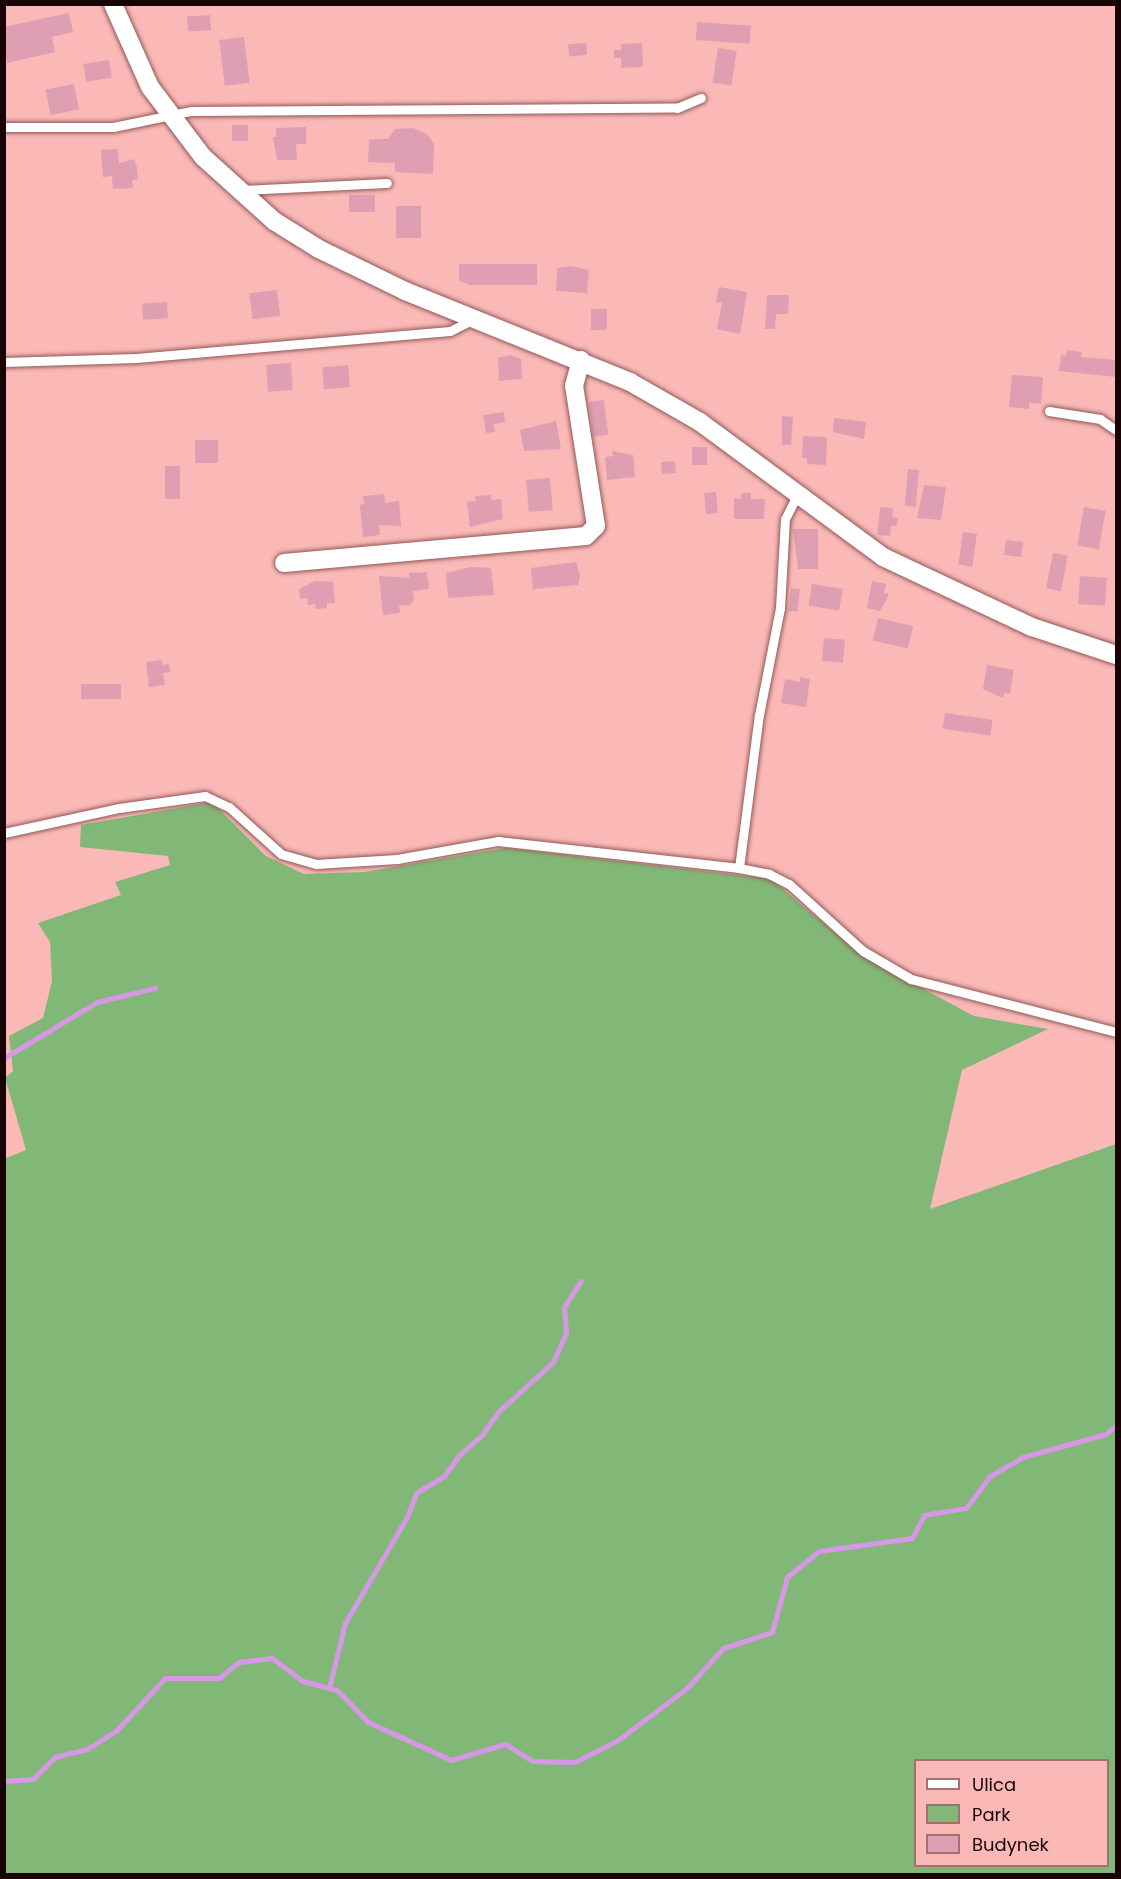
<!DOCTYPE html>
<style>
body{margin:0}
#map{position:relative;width:1121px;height:1879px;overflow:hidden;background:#fab9b7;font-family:Poppins,sans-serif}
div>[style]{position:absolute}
.green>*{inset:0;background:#82b877}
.stream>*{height:5px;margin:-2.5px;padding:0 2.5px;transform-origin:2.5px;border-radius:2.5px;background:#d897e6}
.building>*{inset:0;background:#dd9fb1;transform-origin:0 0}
.roads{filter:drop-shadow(0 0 2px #915857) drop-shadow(0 0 2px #915857)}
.service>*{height:9px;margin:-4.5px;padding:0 4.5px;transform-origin:4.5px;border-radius:4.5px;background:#fff}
.minor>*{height:18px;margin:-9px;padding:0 9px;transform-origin:9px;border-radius:9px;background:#fff}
span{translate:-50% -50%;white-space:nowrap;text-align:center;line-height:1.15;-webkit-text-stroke:4.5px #fab9b7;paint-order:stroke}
.frame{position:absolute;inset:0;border:6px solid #180405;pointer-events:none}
.legend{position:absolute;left:914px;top:1759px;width:195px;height:108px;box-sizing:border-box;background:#fab9b7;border:2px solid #a07170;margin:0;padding:8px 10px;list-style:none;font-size:18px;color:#180405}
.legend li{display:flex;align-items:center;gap:12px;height:30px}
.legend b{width:30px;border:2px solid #a07170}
</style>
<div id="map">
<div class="green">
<div style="clip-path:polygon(evenodd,212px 802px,266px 856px,304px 874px,364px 872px,505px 848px,771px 879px,862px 956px,974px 1016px,1048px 1029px,962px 1070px,930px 1209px,1116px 1144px,1116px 1874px,5px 1874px,4px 1159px,26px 1150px,5px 1078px,13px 1071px,9px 1036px,43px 1018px,52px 981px,50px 942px,38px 923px,121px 895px,115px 882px,170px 865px,168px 856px,80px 847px,81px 825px,212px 802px,916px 1760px,1108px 1760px,1108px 1866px,916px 1866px,916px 1760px)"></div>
</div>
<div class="stream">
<div style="left:4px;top:1058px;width:109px;rotate:-31.1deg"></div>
<div style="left:97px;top:1002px;width:60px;rotate:-13.6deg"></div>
<div style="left:329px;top:1688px;width:67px;rotate:-76.2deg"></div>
<div style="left:345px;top:1623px;width:123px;rotate:-59.7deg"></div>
<div style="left:407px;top:1517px;width:26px;rotate:-69deg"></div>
<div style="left:416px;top:1493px;width:33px;rotate:-31deg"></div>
<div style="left:444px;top:1476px;width:26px;rotate:-54deg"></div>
<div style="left:459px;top:1455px;width:30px;rotate:-41deg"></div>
<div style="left:482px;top:1435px;width:29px;rotate:-55deg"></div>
<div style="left:499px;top:1411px;width:73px;rotate:-42.2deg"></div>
<div style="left:553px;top:1362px;width:32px;rotate:-66deg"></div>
<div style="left:566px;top:1333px;width:26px;rotate:-94deg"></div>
<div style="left:564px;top:1307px;width:31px;rotate:-57deg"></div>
<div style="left:4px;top:1781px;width:29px;rotate:-4deg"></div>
<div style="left:33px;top:1779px;width:31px;rotate:-45deg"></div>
<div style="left:55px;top:1757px;width:33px;rotate:-14deg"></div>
<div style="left:87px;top:1749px;width:34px;rotate:-32deg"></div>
<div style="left:116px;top:1731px;width:72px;rotate:-47.2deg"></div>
<div style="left:165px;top:1678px;width:54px"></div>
<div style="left:219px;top:1678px;width:26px;rotate:-39deg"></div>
<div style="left:239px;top:1662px;width:33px;rotate:-7deg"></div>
<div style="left:272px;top:1658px;width:39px;rotate:37deg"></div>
<div style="left:303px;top:1681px;width:35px;rotate:15deg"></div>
<div style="left:337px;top:1690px;width:45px;rotate:45.9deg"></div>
<div style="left:368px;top:1722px;width:91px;rotate:24.6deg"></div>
<div style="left:451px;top:1760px;width:56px;rotate:-16.5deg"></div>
<div style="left:505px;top:1744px;width:32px;rotate:32deg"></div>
<div style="left:532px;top:1761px;width:43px;rotate:1.3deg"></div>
<div style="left:575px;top:1762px;width:48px;rotate:-27.1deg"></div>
<div style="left:618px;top:1740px;width:88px;rotate:-37.1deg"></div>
<div style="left:688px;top:1687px;width:52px;rotate:-48.1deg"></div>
<div style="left:723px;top:1648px;width:52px;rotate:-18.1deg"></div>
<div style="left:772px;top:1632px;width:57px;rotate:-74.7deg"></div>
<div style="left:787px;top:1577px;width:41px;rotate:-39.1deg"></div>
<div style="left:819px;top:1551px;width:94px;rotate:-8deg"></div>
<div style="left:912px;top:1538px;width:26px;rotate:-62deg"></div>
<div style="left:924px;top:1515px;width:43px;rotate:-9.5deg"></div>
<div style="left:966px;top:1508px;width:40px;rotate:-53deg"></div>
<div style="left:990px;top:1476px;width:38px;rotate:-30deg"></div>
<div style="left:1023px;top:1457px;width:86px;rotate:-15.5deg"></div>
<div style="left:1106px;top:1434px;width:13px;rotate:-42deg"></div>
</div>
<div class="building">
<div style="clip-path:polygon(69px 13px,73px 32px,52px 37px,55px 52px,7px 63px,4px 27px)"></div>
<div style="left:210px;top:15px;width:15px;height:23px;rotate:86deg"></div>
<div style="left:697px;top:22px;width:54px;height:18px;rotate:4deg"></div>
<div style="left:244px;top:37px;width:46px;height:25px;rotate:83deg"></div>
<div style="left:586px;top:43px;width:12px;height:18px;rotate:85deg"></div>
<div style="clip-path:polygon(642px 43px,643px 67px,621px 68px,621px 58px,614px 58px,614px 50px,621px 50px,621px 44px)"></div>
<div style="left:718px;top:48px;width:19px;height:35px;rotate:9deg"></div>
<div style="left:109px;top:60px;width:18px;height:26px;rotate:81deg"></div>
<div style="left:74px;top:84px;width:26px;height:29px;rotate:79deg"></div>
<div style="left:232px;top:125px;width:16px;height:16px"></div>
<div style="clip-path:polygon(306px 127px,306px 144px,296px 144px,297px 160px,277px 160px,273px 137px,276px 137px,276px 128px)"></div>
<div style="clip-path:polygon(413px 128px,427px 134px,434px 144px,433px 174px,395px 172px,395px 163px,368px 162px,369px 139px,388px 139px,395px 129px)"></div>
<div style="clip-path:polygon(118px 149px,119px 163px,134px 159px,137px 168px,138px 179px,132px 180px,133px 188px,113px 189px,112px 176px,103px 177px,101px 150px)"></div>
<div style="left:349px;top:195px;width:26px;height:17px"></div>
<div style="left:396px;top:206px;width:25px;height:32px"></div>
<div style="clip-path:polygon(459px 264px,537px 264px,537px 285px,469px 285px,459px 280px)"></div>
<div style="clip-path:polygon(571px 266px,589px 270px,587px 293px,556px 291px,557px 268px)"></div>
<div style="clip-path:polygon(719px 287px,747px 292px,740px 334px,717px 329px,722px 303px,716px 302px)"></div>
<div style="left:277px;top:290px;width:26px;height:28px;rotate:83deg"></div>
<div style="clip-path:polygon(767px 295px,789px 295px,788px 314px,776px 314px,775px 329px,765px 329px)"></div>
<div style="left:167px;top:302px;width:16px;height:25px;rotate:86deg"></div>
<div style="left:607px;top:309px;width:21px;height:16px;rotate:90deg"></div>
<div style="clip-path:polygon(1067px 350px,1082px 352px,1081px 357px,1116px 360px,1116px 377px,1059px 371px,1061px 355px,1066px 356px)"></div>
<div style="clip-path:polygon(510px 355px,521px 359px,522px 379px,499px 381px,498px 358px)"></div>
<div style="left:291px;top:363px;width:27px;height:25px;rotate:86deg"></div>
<div style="left:348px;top:365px;width:22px;height:26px;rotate:85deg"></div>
<div style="clip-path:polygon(1012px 375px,1043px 377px,1041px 404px,1029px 403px,1029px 409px,1009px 407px)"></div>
<div style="left:604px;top:400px;width:35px;height:15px;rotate:83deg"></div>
<div style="clip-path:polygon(504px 412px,505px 422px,494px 424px,495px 432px,486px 433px,483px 415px)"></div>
<div style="clip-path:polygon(782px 416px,793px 417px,791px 445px,782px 445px)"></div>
<div style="clip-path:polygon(834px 418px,866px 422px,864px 439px,833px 432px)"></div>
<div style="clip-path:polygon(556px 421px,561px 449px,524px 451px,520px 430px)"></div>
<div style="clip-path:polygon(803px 436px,827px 437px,826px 465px,807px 464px,807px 458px,802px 458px)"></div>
<div style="left:195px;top:440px;width:23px;height:23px"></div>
<div style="left:692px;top:447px;width:15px;height:18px"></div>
<div style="clip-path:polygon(612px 451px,633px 455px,635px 477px,607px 480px,605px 457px,613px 456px)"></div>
<div style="left:675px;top:461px;width:12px;height:14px;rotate:85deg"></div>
<div style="left:165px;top:466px;width:15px;height:33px"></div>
<div style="left:908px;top:469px;width:11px;height:37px;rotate:5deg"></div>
<div style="left:550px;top:478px;width:32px;height:24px;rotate:85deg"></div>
<div style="clip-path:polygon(924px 485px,946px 487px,941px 520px,917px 518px)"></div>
<div style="left:716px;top:492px;width:21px;height:12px;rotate:85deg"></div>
<div style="clip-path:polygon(742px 493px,751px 493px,751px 499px,765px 499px,764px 519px,734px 519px,734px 498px,741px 499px)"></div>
<div style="clip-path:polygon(384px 494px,385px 503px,399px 501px,401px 526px,379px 525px,380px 535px,363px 537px,360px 505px,364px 504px,363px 496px)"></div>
<div style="clip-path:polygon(491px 495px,491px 500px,501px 499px,503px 519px,470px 527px,467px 502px,476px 501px,475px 496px)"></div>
<div style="clip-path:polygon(880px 507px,893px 508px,892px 517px,898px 518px,897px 526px,891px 526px,890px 536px,877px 535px)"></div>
<div style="left:1084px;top:507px;width:22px;height:39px;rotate:10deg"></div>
<div style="clip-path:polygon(793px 529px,818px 529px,818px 569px,798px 569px)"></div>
<div style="left:963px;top:532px;width:14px;height:33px;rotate:8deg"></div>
<div style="left:1006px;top:540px;width:17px;height:15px;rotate:7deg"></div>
<div style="left:1053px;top:553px;width:15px;height:36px;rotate:11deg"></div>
<div style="clip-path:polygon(576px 562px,580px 576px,578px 585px,533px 589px,531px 568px)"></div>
<div style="clip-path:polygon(471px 567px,491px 568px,494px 595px,448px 598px,446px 573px)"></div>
<div style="clip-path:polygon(427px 572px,429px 589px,413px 591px,414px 600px,410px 605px,399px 606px,400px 613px,383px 615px,379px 576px,409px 578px,409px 573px)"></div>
<div style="left:1080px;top:576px;width:27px;height:28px;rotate:4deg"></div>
<div style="clip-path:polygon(315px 581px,333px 582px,335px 603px,327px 603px,327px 608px,316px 609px,315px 604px,308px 605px,307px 598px,300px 599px,299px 589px)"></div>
<div style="clip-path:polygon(872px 581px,886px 584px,884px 593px,889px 594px,880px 611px,867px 608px)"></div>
<div style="left:812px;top:584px;width:31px;height:22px;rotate:9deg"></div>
<div style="left:791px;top:588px;width:9px;height:23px;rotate:6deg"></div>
<div style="left:878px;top:618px;width:36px;height:23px;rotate:13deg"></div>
<div style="left:824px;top:638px;width:21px;height:23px;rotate:5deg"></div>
<div style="clip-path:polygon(162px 660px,163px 665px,169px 664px,170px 672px,163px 673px,165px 685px,149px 687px,146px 662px)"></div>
<div style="clip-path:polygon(987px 665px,1014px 670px,1010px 694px,1004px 693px,1003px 698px,983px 689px)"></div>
<div style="clip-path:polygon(800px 677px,810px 679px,806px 707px,781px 703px,785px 679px,800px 682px)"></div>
<div style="left:121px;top:684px;width:15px;height:40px;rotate:90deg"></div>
<div style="left:945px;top:713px;width:48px;height:16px;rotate:8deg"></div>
</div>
<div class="roads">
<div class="service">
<div style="left:4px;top:127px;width:109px"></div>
<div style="left:113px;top:127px;width:80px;rotate:-11.6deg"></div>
<div style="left:191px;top:111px;width:486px;rotate:-0.4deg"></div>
<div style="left:677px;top:108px;width:26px;rotate:-23deg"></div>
<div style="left:242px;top:190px;width:145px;rotate:-2.8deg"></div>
<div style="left:4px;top:362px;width:132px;rotate:-1.7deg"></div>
<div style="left:136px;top:358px;width:315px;rotate:-4.9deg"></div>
<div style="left:450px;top:331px;width:27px;rotate:-27deg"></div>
<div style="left:1049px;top:411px;width:52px;rotate:8.9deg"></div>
<div style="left:1100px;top:419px;width:19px;rotate:35deg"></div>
<div style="left:4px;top:833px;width:118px;rotate:-12.3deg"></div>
<div style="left:119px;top:808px;width:87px;rotate:-7.9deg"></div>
<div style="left:205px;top:796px;width:26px;rotate:25deg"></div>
<div style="left:229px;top:807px;width:70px;rotate:42.1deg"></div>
<div style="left:281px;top:854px;width:36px;rotate:16deg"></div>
<div style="left:316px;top:864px;width:81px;rotate:-3.5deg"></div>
<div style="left:397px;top:859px;width:103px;rotate:-10.1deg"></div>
<div style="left:498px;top:841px;width:243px;rotate:6.4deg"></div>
<div style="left:739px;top:868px;width:154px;rotate:-82.6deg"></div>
<div style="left:759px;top:715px;width:109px;rotate:-78.9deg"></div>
<div style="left:780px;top:608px;width:89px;rotate:-86.8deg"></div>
<div style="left:785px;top:519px;width:28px;rotate:-63deg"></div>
<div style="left:739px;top:868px;width:31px;rotate:11deg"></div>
<div style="left:769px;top:874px;width:22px;rotate:27deg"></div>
<div style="left:789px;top:884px;width:100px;rotate:42.2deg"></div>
<div style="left:863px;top:951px;width:56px;rotate:30.3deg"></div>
<div style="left:911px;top:979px;width:212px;rotate:14.5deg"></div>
</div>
<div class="minor">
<div style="left:113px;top:4px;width:91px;rotate:66deg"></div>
<div style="left:150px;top:87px;width:88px;rotate:52.9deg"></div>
<div style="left:203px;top:157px;width:96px;rotate:42deg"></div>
<div style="left:274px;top:221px;width:53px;rotate:31.9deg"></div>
<div style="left:319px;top:249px;width:96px;rotate:26deg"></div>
<div style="left:405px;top:291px;width:243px;rotate:22deg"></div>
<div style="left:630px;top:382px;width:81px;rotate:29.7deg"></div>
<div style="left:700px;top:422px;width:227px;rotate:36.4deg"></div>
<div style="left:883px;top:557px;width:165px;rotate:25.2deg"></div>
<div style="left:1032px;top:627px;width:89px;rotate:18.4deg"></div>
<div style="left:284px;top:563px;width:303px;rotate:-5.1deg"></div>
<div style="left:586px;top:536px;width:14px;rotate:-45deg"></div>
<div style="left:596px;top:526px;width:142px;rotate:-98.9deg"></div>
<div style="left:574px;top:386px;width:27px;rotate:-75deg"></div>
</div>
</div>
<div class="frame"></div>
<ul class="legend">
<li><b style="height:8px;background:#fff"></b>Ulica</li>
<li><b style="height:16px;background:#82b877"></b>Park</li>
<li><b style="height:16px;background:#dd9fb1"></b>Budynek</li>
</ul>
</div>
